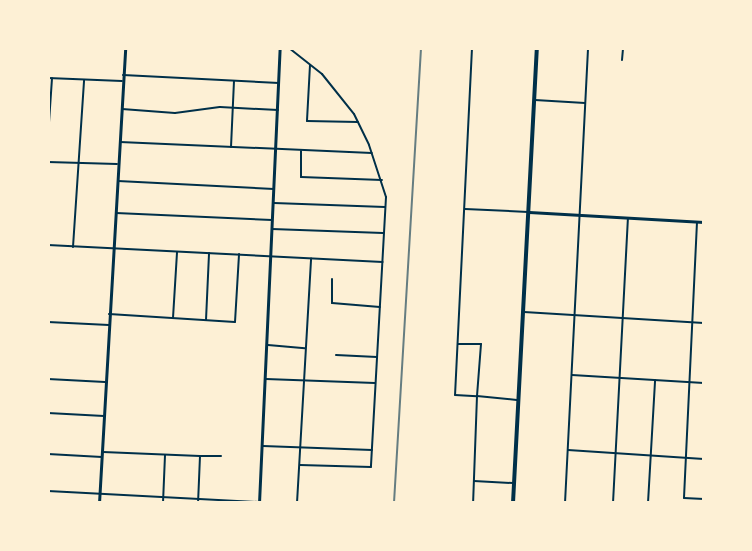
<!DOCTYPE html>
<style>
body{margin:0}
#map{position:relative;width:752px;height:551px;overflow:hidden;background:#fdf0d5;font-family:Helvetica,sans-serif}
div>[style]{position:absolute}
.minor>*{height:2px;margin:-1px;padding:0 1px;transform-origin:1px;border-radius:1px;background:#003049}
.tertiary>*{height:3px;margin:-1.5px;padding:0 1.5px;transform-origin:1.5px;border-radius:1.5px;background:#003049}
.trunk>*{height:4px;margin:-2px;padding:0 2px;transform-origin:2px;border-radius:2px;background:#003049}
.rail>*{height:1.5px;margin:-0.75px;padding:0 0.75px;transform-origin:0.75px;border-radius:0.75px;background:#657d81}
span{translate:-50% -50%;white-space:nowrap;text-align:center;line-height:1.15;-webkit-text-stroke:5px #fdf0d5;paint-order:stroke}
.frame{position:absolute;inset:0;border:50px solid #fdf0d5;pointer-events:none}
</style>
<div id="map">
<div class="minor">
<div style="left:289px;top:48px;width:42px;rotate:38.2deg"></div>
<div style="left:322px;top:74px;width:51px;rotate:51.3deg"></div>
<div style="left:354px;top:114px;width:34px;rotate:64deg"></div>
<div style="left:369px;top:145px;width:55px;rotate:71.9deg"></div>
<div style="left:386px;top:197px;width:270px;rotate:93.2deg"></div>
<div style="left:371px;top:467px;width:71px;rotate:-178.4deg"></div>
<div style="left:472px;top:48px;width:347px;rotate:92.8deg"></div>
<div style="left:455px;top:395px;width:22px;rotate:3deg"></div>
<div style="left:477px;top:396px;width:107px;rotate:92.1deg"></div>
<div style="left:622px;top:60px;width:12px;rotate:-85deg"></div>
<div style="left:310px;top:65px;width:56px;rotate:93.1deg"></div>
<div style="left:307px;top:121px;width:51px;rotate:1.1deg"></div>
<div style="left:123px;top:75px;width:156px;rotate:2.9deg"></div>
<div style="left:48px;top:78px;width:74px;rotate:2.3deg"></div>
<div style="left:535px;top:100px;width:50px;rotate:3.4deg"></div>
<div style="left:122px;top:109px;width:53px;rotate:4.3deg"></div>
<div style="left:175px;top:113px;width:45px;rotate:-7.6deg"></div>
<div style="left:220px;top:107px;width:58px;rotate:3deg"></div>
<div style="left:48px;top:137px;width:59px;rotate:-86.1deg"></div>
<div style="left:120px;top:142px;width:252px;rotate:2.5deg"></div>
<div style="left:231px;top:147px;width:66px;rotate:-87.4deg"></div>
<div style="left:301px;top:151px;width:26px;rotate:90deg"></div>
<div style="left:301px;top:177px;width:81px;rotate:2.1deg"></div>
<div style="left:48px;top:162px;width:69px;rotate:1.7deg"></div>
<div style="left:118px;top:181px;width:156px;rotate:2.9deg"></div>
<div style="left:274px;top:203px;width:111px;rotate:2.1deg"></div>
<div style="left:465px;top:209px;width:63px;rotate:2.7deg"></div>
<div style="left:116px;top:213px;width:156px;rotate:2.6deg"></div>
<div style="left:697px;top:222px;width:276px;rotate:92.7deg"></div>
<div style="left:684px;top:498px;width:20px;rotate:3deg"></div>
<div style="left:272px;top:229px;width:111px;rotate:2.1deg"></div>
<div style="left:48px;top:245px;width:335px;rotate:2.9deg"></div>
<div style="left:73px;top:247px;width:167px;rotate:-86.2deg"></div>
<div style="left:332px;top:279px;width:24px;rotate:90deg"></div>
<div style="left:332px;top:303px;width:48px;rotate:4.8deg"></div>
<div style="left:524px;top:312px;width:180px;rotate:3.5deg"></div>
<div style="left:109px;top:314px;width:126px;rotate:3.6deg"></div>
<div style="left:235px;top:322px;width:68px;rotate:-86.6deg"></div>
<div style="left:173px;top:318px;width:66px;rotate:-86.5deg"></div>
<div style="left:206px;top:320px;width:67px;rotate:-87.4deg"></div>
<div style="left:48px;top:322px;width:61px;rotate:2.8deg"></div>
<div style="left:458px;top:344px;width:23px"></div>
<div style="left:481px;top:344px;width:52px;rotate:94.4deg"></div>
<div style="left:477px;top:396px;width:40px;rotate:5.7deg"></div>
<div style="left:268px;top:345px;width:37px;rotate:5deg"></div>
<div style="left:336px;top:355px;width:41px;rotate:2.8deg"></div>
<div style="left:572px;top:375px;width:132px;rotate:3.5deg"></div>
<div style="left:48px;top:379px;width:57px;rotate:3deg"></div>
<div style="left:266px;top:379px;width:109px;rotate:2.1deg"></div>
<div style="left:48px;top:413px;width:56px;rotate:3.1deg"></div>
<div style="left:263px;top:446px;width:109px;rotate:2.1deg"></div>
<div style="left:568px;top:450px;width:136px;rotate:3.8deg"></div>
<div style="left:103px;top:452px;width:97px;rotate:2.4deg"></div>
<div style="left:200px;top:456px;width:47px;rotate:92.4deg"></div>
<div style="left:48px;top:454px;width:54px;rotate:3.2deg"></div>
<div style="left:200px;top:456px;width:21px"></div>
<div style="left:474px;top:481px;width:39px;rotate:3deg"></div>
<div style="left:48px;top:491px;width:211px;rotate:3deg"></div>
<div style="left:163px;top:503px;width:48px;rotate:-87.6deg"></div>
<div style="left:297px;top:503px;width:245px;rotate:-86.7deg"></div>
<div style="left:565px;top:503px;width:456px;rotate:-87.1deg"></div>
<div style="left:613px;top:503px;width:285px;rotate:-87deg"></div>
<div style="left:648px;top:503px;width:123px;rotate:-86.7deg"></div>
</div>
<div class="tertiary">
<div style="left:529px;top:212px;width:175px;rotate:3.3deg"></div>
<div style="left:259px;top:502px;width:13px;rotate:4deg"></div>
<div style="left:99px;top:503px;width:456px;rotate:-86.7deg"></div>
<div style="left:259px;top:503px;width:455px;rotate:-87.4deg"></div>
</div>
<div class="trunk">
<div style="left:513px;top:503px;width:456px;rotate:-87deg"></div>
</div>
<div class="rail">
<div style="left:394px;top:503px;width:456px;rotate:-86.6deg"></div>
</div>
<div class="frame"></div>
</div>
